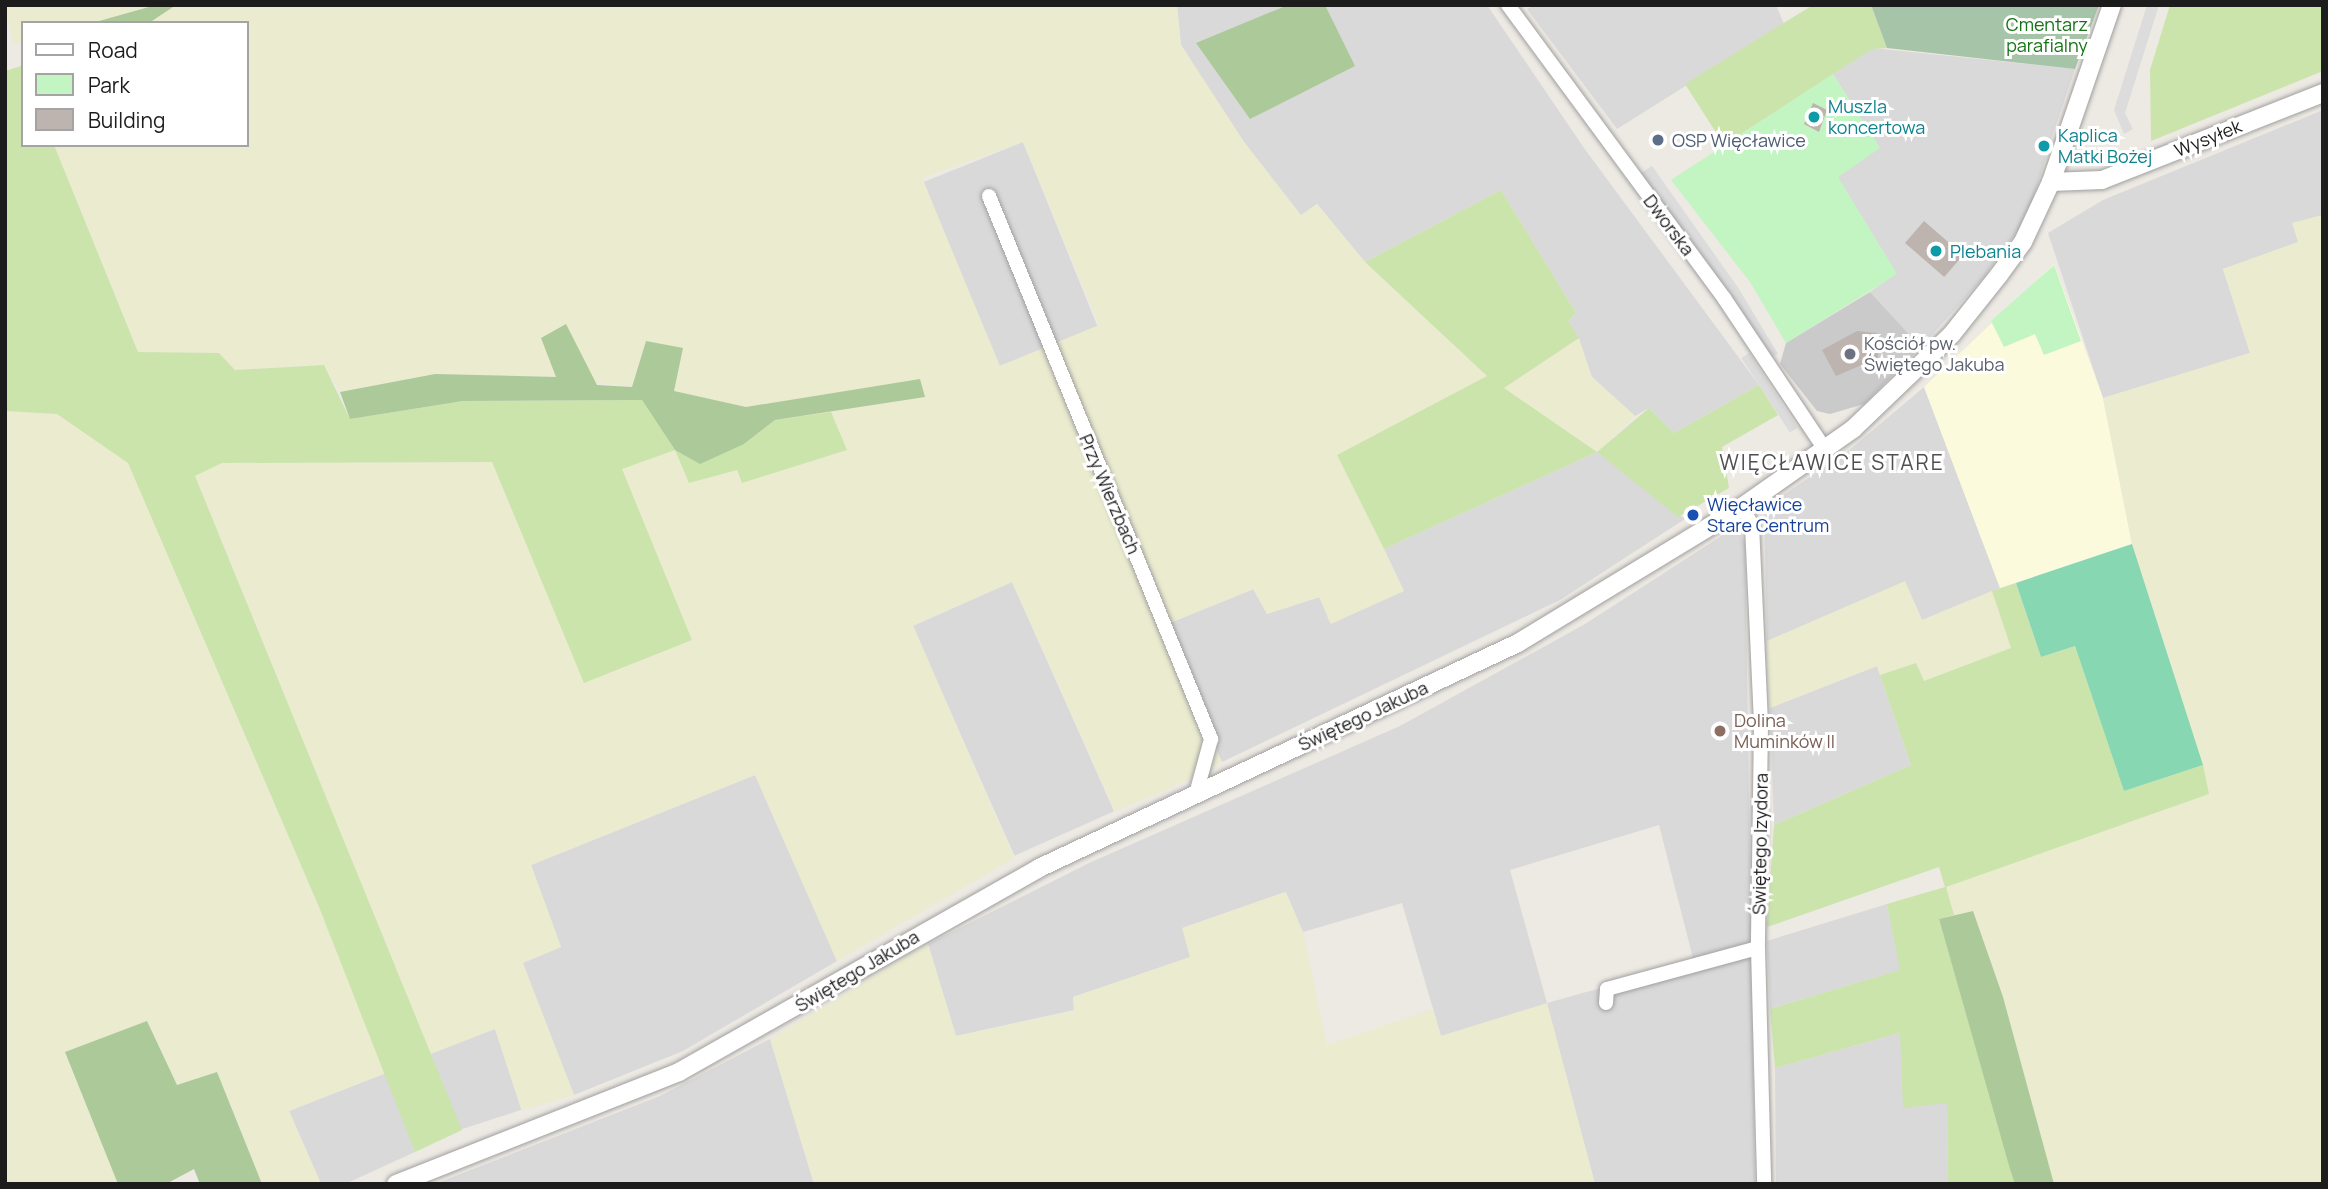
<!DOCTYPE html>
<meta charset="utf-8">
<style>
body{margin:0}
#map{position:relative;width:2328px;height:1189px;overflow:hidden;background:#ede9e3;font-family:Manrope,sans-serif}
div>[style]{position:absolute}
.residential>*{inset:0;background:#dad9d9;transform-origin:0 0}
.education>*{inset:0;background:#fcfadc}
.religious>*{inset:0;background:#cacaca}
.farmland>*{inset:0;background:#ebebcf}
.grass>*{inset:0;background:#cbe4ac}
.forest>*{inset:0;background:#acc99a}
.cemetery>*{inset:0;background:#a6c4a8}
.park>*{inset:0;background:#c2f5c2}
.pitch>*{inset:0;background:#86d7b2}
.parking>*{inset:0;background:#dcdcdc;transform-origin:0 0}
.building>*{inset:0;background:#bdb4b0;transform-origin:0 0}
.roads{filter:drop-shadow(0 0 2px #a0a0a0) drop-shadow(0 0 2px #a0a0a0)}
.minor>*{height:14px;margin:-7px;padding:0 7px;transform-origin:7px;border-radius:7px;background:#fff}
.tertiary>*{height:18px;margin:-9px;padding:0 9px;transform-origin:9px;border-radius:9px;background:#fff}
.dots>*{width:19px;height:19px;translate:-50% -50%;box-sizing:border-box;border:4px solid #fff;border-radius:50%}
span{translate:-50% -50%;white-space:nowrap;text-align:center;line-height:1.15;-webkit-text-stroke:6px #fff;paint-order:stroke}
.park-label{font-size:18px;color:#137214}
.culture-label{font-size:18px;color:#0d838f}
.left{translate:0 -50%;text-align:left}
.street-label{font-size:18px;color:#1c1c1c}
.service-label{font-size:18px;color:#4e5e75}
.worship-label{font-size:18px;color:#5b616d}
.transit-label{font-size:18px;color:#164399}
.education-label{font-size:18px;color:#785e54}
.quarter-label{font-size:21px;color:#4f4f4f;letter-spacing:2px}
.frame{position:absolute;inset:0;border:7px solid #1c1c1c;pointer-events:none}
.legend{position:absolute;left:21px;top:21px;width:228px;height:126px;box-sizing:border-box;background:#fff;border:2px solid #a4a4a4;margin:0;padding:9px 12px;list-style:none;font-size:21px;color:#1c1c1c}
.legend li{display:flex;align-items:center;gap:14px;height:35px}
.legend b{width:35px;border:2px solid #a4a4a4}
</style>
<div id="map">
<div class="residential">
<div style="clip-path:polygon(1177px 5px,1487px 5px,1584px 148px,1759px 385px,1674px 433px,1649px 408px,1635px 416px,1592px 377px,1568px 321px,1576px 313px,1501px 190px,1365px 262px,1317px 204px,1301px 216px,1244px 142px,1181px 45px)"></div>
<div style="clip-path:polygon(1534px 5px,1776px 5px,1784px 24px,1617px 129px,1527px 9px)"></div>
<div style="clip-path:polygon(1873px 48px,2075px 69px,2051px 140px,2040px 137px,2036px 151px,2047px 154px,2028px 216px,1984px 277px,1921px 347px,1870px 292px,1896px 273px,1837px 177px,1879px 147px,1833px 74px)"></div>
<div style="clip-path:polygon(2323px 110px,2323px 215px,2293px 223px,2299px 242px,2223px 269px,2250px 353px,2103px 398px,2048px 233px,2103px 200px)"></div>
<div style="left:1023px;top:142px;width:199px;height:107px;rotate:68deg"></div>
<div style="clip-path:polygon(1924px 387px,2000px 588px,1922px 620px,1905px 582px,1767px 641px,1764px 508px,1847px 452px)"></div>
<div style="clip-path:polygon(1597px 452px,1685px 519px,1560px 600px,1222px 762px,1160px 627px,1254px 589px,1267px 614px,1320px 597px,1330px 623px,1404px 591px,1384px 549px)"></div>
<div style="clip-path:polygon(evenodd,1737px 526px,1745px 544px,1755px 1184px,1595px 1184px,1547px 1004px,1441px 1036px,1402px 903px,1303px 932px,1285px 892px,1183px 928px,1191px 957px,1073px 997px,1074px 1010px,956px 1036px,928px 944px,1089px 863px,1400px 726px,1585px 624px,1737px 526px,1659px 825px,1694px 962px,1547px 1003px,1510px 870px,1659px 825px)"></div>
<div style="left:1012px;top:582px;width:251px;height:109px;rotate:66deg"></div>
<div style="clip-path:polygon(1877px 666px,1911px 765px,1774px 825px,1770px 708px)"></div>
<div style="clip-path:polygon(755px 775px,837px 961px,683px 1051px,574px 1095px,522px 963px,561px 947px,531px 865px)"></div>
<div style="clip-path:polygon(1887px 904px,1901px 970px,1770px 1009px,1767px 941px)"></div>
<div style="left:495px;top:1029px;width:85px;height:69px;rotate:72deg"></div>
<div style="clip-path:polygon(1900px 1033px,1947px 1102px,1948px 1184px,1776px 1184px,1775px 1068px)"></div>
<div style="clip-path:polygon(770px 1039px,814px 1184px,435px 1184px,660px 1096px)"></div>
<div style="clip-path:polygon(386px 1073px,415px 1152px,345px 1184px,321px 1184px,289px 1111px)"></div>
</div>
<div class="education">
<div style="clip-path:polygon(2054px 264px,2103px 398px,2132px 544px,2000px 588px,1924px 387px)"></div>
</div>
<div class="religious">
<div style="clip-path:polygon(1870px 292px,1921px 347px,1864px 404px,1830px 414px,1817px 411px,1780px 364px,1786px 343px)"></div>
</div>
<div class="farmland">
<div style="clip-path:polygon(5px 5px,156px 5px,92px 23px,23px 23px,23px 42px,13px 44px)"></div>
<div style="clip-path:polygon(evenodd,176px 5px,1177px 5px,1181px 45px,1244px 142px,1301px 215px,1317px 204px,1365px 262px,1487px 376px,1338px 455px,1404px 591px,1331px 624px,1319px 597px,1267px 614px,1253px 589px,1160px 627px,1222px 762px,1166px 790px,1115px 811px,1012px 582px,913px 625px,1014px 858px,837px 961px,755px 775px,531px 865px,561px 947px,523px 963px,574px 1095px,522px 1110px,495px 1029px,431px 1054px,195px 476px,222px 463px,492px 462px,584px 682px,692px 640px,621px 469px,675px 450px,689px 483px,737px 470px,741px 483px,846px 451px,831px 412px,925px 397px,920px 380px,746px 407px,673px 391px,646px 341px,632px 387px,556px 377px,435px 374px,340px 392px,324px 365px,235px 370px,219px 353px,138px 352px,54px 145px,247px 145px,247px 23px,149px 23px,176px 5px,1023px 142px,1099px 325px,1000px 366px,922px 178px,1023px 142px)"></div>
<div style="clip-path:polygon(2323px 215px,2323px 1184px,2054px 1184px,2003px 997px,1973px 911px,1954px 915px,1946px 886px,2209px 794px,2132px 544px,2103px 398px,2250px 353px,2223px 269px,2298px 242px,2292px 223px)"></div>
<div style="clip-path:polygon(1579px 338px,1592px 377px,1635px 416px,1597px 452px,1503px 388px)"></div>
<div style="clip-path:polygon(5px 411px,57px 414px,128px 462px,319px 907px,386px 1073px,289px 1111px,321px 1184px,262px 1184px,217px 1072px,177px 1085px,147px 1022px,65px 1052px,118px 1184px,5px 1184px)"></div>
<div style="clip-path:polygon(1905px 581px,1922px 620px,1992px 591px,2011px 648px,1924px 681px,1916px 663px,1880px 675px,1877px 666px,1770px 708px,1767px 641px)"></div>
<div style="clip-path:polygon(1286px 892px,1303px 932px,1327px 1045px,1433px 1009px,1441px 1036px,1547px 1003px,1595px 1184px,814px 1184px,770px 1039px,928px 944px,956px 1036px,1074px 1011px,1073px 997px,1190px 957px,1182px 928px)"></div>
</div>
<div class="grass">
<div style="clip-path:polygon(1813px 5px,1871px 5px,1887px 48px,1872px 49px,1724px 145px,1685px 84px)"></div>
<div style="clip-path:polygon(2170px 5px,2323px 5px,2323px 71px,2151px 141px,2150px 70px)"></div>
<div style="clip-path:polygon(21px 66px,23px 145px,54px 145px,138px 352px,219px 353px,235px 370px,324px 365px,350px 419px,463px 401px,642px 400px,675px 450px,744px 444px,775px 420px,831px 412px,847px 450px,742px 483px,737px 470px,689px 483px,675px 450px,622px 469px,692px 640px,584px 683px,492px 462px,222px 463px,195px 476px,462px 1130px,415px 1152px,319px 907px,128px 463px,57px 414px,5px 411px,5px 71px)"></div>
<div style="clip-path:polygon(1501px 190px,1576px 313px,1568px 321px,1579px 338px,1504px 388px,1597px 452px,1649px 408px,1674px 433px,1759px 385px,1778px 415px,1722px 447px,1729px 488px,1678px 517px,1597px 452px,1384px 549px,1337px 455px,1487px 376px,1365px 262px)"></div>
<div style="clip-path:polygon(2016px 583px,2041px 657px,2075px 646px,2124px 791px,2203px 765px,2209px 794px,1946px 887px,1954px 915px,1939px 919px,2015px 1184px,1948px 1184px,1947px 1103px,1903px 1108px,1900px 1033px,1775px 1068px,1770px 1009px,1900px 970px,1887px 904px,1945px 887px,1939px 867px,1767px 927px,1774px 825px,1911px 765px,1880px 675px,1916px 663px,1924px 681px,2011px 648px,1992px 591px)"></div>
</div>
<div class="forest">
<div style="clip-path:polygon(156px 5px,176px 5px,149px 23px,92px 23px)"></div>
<div style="clip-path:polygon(1288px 5px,1325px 5px,1355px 66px,1250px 119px,1196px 43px)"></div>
<div style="clip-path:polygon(566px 324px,597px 385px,632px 387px,646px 341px,683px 348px,674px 391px,746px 407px,920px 379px,925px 397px,775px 420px,744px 444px,700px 464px,675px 450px,642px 400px,463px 401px,350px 419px,340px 392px,435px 374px,556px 377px,541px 338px)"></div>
<div style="clip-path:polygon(1973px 911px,2003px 997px,2054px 1184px,2015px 1184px,2010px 1169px,1939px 919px)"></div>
<div style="clip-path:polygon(147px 1021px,177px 1085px,217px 1072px,262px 1184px,200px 1184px,194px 1169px,166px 1184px,118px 1184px,65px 1052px)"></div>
</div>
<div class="cemetery">
<div style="clip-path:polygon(1871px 5px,2099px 5px,2075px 69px,1887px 48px)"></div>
</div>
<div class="park">
<div style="clip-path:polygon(1833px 74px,1880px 148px,1838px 177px,1897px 274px,1786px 343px,1750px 282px,1671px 180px)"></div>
<div style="clip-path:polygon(2054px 265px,2081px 341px,2044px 355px,2035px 334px,2004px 347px,1991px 321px)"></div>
</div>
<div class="pitch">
<div style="clip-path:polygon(2132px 544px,2203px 765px,2124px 791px,2075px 646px,2041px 657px,2016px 583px)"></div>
</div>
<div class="parking">
<div style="clip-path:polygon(2147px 5px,2159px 5px,2125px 113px,2133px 129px,2124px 134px,2114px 110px)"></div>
<div style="clip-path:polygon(1652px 166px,1739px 289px,1778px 354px,1771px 358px,1731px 294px,1641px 173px)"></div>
<div style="left:1749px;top:353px;width:89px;height:9px;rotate:57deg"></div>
</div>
<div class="building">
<div style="clip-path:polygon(1813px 103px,1827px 110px,1819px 132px,1804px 124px)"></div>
<div style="left:1924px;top:221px;width:52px;height:29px;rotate:41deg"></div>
<div style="clip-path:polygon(1857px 331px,1877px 333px,1878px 358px,1836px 376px,1822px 350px)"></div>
</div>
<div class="roads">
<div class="minor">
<div style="left:1508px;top:5px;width:364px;rotate:53.6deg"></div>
<div style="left:1724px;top:298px;width:180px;rotate:56.3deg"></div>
<div style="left:989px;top:196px;width:587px;rotate:67.76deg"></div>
<div style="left:1211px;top:739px;width:57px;rotate:105.3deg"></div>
<div style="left:1742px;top:507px;width:21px;rotate:61deg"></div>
<div style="left:1752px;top:525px;width:199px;rotate:87.4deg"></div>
<div style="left:1761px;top:724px;width:224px;rotate:90.8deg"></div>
<div style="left:1758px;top:948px;width:236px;rotate:88.5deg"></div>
<div style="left:1606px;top:1003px;width:14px;rotate:-86deg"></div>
<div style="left:1607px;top:989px;width:156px;rotate:-15.2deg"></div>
</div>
<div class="tertiary">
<div style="left:2051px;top:182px;width:51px;rotate:-2.2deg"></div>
<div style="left:2102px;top:180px;width:238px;rotate:-21.5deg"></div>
<div style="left:396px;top:1184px;width:304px;rotate:-21.6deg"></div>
<div style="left:679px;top:1072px;width:414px;rotate:-29.5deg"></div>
<div style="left:1039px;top:868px;width:529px;rotate:-25.16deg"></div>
<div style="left:1518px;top:643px;width:262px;rotate:-31.3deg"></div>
<div style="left:1742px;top:507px;width:136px;rotate:-35.1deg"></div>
<div style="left:1853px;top:429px;width:137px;rotate:-43.8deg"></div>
<div style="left:1952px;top:334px;width:75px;rotate:-51.5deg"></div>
<div style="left:1999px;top:275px;width:41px;rotate:-54deg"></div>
<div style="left:2023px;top:242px;width:66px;rotate:-65deg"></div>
<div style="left:2051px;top:182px;width:187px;rotate:-71deg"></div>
</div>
</div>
<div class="dots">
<div style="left:1814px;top:117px;background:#0f9aa8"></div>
<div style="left:1658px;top:140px;background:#5c6f8a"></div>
<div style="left:2044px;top:146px;background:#0f9aa8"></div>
<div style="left:1936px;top:251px;background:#0f9aa8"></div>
<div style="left:1850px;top:354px;background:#6b7280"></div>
<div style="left:1693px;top:515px;background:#1a4fb4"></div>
<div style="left:1720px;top:731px;background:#8d6e63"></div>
</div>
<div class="park-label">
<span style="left:2047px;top:35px">Cmentarz<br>parafialny</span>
</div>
<div class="culture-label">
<span class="left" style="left:1828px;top:117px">Muszla<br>koncertowa</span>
<span class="left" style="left:2058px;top:146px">Kaplica<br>Matki Bożej</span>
<span class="left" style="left:1950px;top:251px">Plebania</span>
</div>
<div class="street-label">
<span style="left:2208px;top:138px;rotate:-22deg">Wysyłek</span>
<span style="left:1669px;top:225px;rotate:53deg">Dworska</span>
<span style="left:1110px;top:494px;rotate:67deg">Przy Wierzbach</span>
<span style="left:1363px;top:716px;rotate:-25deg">Świętego Jakuba</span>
<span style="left:1760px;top:844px;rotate:-89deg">Świętego Izydora</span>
<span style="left:857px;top:971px;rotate:-31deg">Świętego Jakuba</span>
</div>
<div class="service-label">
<span class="left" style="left:1672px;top:140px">OSP Więcławice</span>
</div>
<div class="worship-label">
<span class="left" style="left:1864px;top:354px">Kościół pw.<br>Świętego Jakuba</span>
</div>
<div class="transit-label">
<span class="left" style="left:1707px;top:515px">Więcławice<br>Stare Centrum</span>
</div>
<div class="education-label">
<span class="left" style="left:1734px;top:731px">Dolina<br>Muminków II</span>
</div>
<div class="quarter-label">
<span style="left:1832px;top:462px">WIĘCŁAWICE STARE</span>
</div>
<div class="frame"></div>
<ul class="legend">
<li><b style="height:9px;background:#fff"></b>Road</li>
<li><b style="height:19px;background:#c2f5c2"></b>Park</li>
<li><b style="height:19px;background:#bdb4b0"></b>Building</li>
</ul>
</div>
